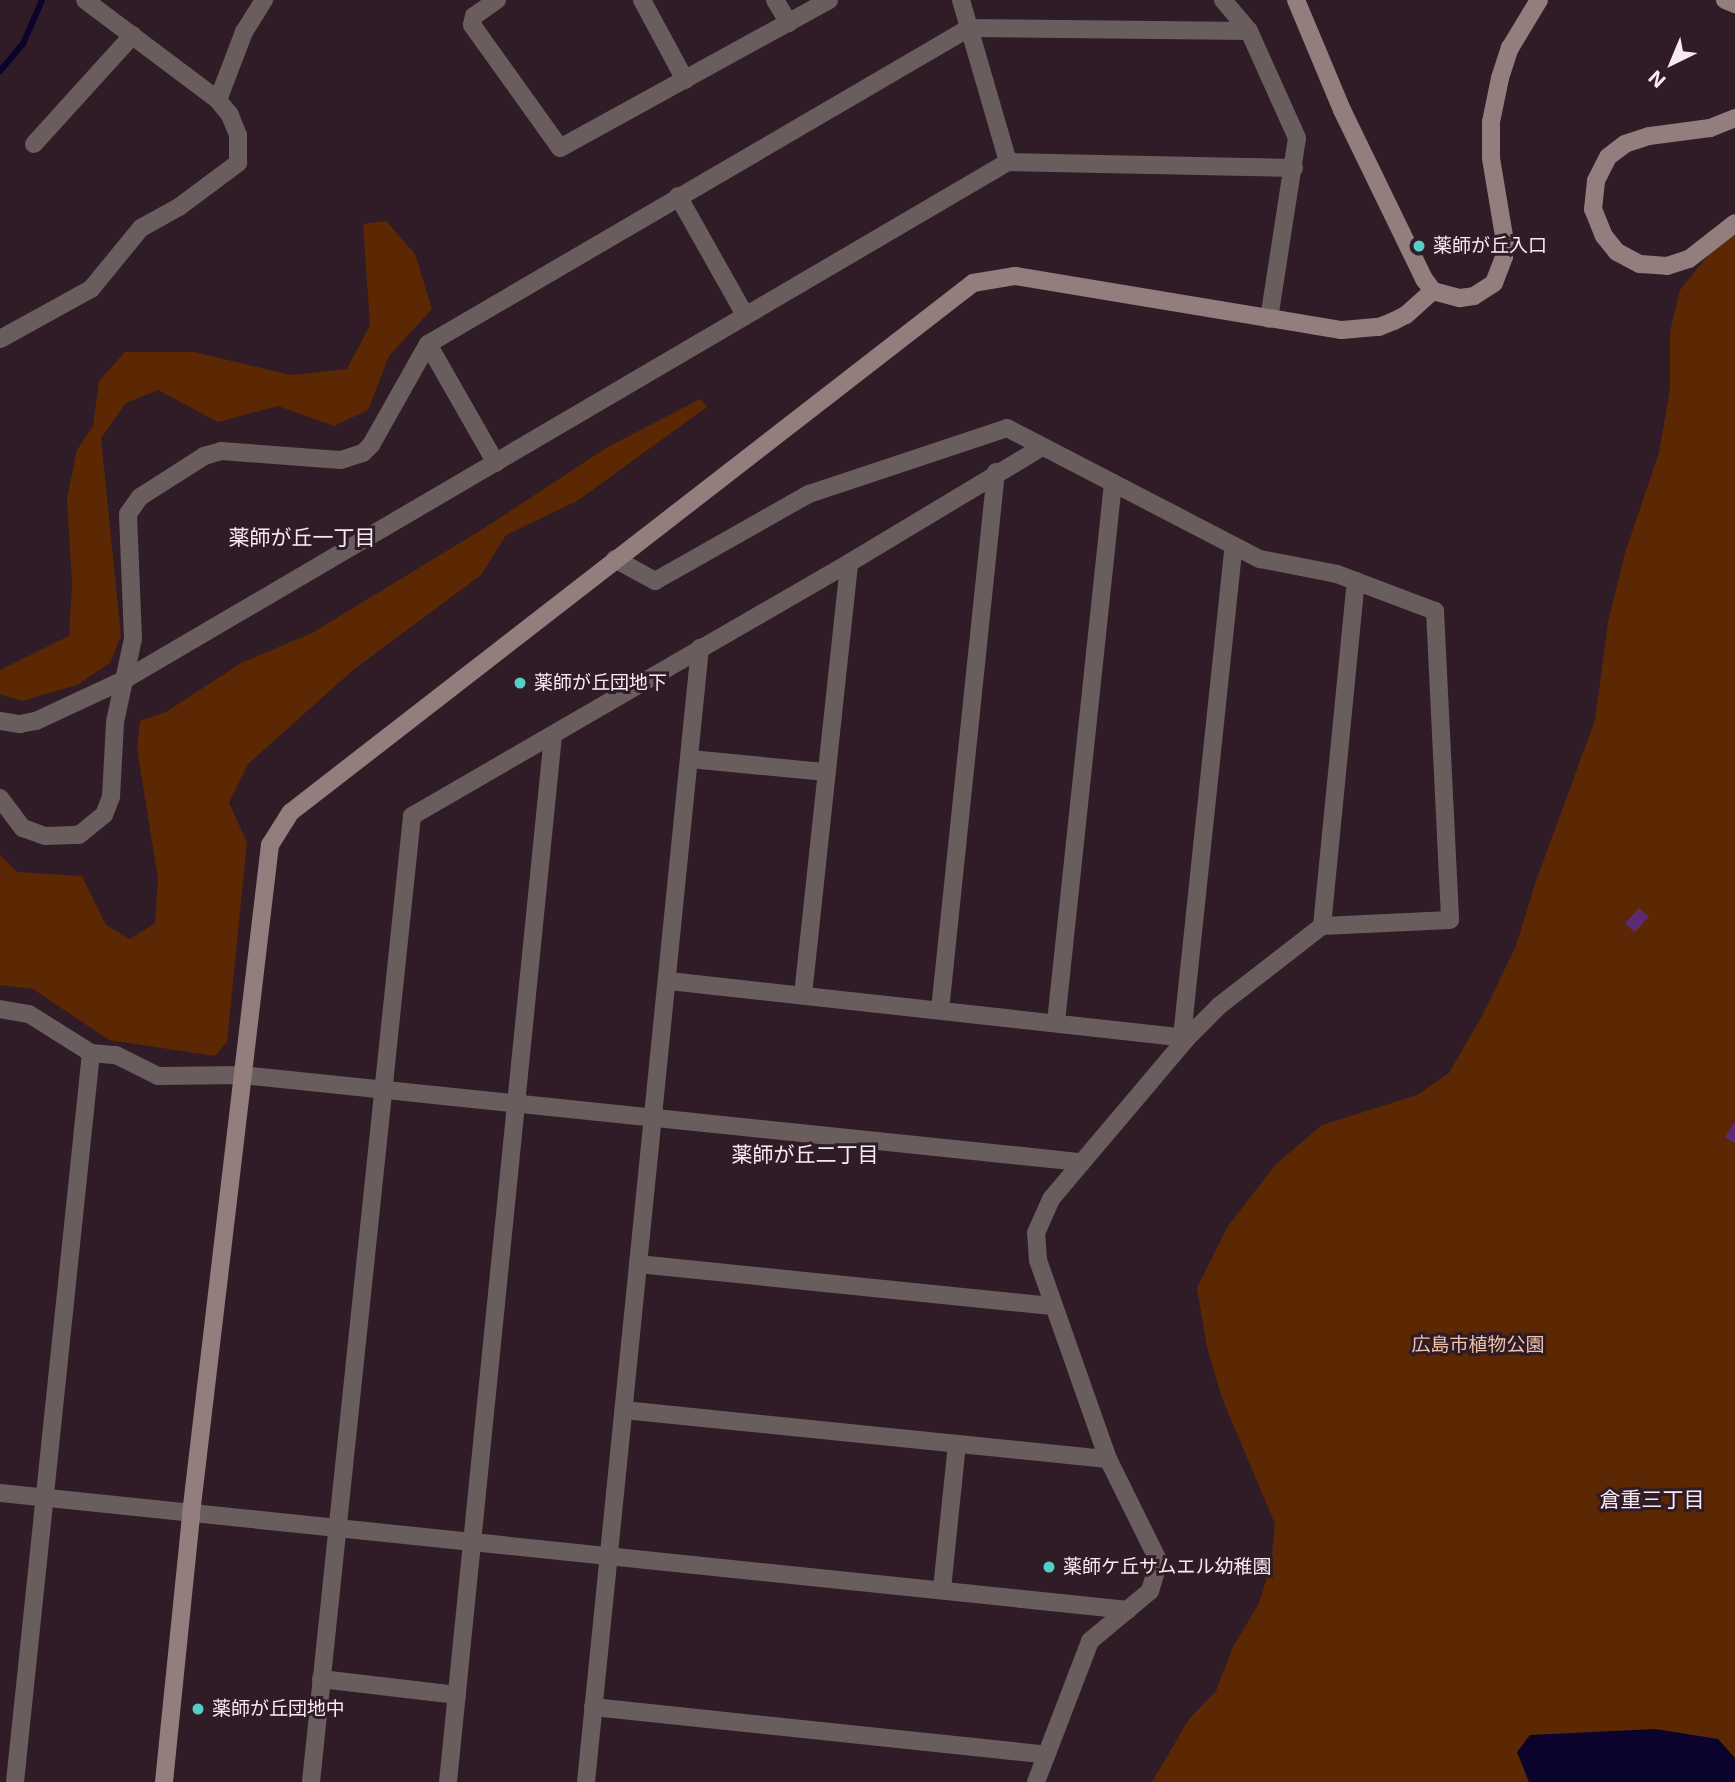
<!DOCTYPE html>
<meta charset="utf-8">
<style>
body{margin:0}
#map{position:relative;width:1735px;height:1782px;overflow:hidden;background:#2f1c26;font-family:Inter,"Noto Sans JP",sans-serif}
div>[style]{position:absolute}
.green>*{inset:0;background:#5b2803}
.water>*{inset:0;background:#0b032b}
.stream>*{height:6px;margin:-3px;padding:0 3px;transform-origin:3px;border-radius:3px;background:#0b032b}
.building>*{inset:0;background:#5f2a74;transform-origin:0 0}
.street>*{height:18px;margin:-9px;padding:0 9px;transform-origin:9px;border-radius:9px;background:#695d5d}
.secondary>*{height:18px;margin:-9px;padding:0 9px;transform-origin:9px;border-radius:9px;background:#917e7d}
.dots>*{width:19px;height:19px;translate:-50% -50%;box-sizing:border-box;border:4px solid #2f1c26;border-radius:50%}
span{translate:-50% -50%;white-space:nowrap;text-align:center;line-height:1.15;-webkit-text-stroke:6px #2f1c26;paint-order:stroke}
.poi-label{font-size:19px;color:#f8eaf1}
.left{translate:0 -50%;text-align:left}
.park-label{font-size:19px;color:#f2c3aa}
.neighbourhood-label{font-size:21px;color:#f8eaf1}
.north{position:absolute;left:1637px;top:28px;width:70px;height:70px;-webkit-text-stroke:5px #2f1c26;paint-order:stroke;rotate:223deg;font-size:19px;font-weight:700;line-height:28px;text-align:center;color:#f8eaf1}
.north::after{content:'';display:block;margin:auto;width:24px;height:32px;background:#f8eaf1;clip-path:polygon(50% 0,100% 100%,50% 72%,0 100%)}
</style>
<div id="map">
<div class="green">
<div style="clip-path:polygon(386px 221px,415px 254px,432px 309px,389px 356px,368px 410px,334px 426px,278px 406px,218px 422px,158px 390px,126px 403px,101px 438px,121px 636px,110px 663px,77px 685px,22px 701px,0 694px,0 670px,69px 636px,72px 583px,67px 498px,77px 450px,93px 426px,99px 381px,125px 352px,194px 352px,291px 375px,347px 369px,370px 325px,363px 224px)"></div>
<div style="clip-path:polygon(1735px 232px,1735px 1782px,1152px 1782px,1189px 1719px,1216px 1691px,1233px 1647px,1259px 1603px,1271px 1564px,1275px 1524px,1222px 1398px,1207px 1347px,1197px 1288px,1228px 1226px,1275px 1165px,1322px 1125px,1417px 1095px,1449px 1073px,1482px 1016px,1516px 946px,1535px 884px,1595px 720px,1608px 622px,1625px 553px,1659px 453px,1670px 389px,1670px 332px,1680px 290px,1710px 253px)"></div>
<div style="clip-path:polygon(700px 399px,707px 407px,577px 501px,506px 535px,481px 575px,353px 670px,248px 764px,229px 803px,247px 842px,227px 1042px,215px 1056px,109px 1040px,33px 989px,0 985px,0 855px,17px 872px,82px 876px,106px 925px,130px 939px,155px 923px,158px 879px,137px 748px,140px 721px,166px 712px,241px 663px,312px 633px,486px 527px,606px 448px)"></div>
</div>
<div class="water">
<div style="clip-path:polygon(1655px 1729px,1718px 1739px,1735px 1758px,1735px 1782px,1529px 1782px,1517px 1752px,1530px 1735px)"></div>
</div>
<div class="stream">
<div style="left:0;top:71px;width:35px;rotate:-50deg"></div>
<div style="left:23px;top:44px;width:48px;rotate:-66.6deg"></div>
</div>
<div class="building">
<div style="left:1639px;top:908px;width:13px;height:21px;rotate:42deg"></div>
<div style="clip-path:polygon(1735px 1121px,1735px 1143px,1725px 1137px)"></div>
</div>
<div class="street">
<div style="left:497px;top:0;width:28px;rotate:145deg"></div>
<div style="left:474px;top:16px;width:9px;rotate:103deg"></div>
<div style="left:472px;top:25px;width:151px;rotate:54.4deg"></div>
<div style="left:560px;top:148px;width:307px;rotate:-28.8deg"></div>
<div style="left:642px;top:0;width:91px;rotate:61.7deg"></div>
<div style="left:775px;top:0;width:27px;rotate:59deg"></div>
<div style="left:961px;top:0;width:169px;rotate:73.8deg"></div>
<div style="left:1008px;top:162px;width:286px;rotate:1.2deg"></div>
<div style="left:1223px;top:0;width:40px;rotate:50deg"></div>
<div style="left:1249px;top:31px;width:117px;rotate:65.8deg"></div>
<div style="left:1297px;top:138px;width:183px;rotate:98.8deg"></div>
<div style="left:218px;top:100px;width:73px;rotate:-69.1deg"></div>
<div style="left:244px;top:32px;width:38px;rotate:-58deg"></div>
<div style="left:34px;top:144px;width:147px;rotate:-47.8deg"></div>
<div style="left:678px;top:196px;width:137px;rotate:60.6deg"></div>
<div style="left:0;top:339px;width:104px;rotate:-28.8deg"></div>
<div style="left:91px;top:289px;width:79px;rotate:-50.7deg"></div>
<div style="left:141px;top:228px;width:43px;rotate:-28.9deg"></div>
<div style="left:179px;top:207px;width:74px;rotate:-36.7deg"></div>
<div style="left:238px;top:163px;width:28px;rotate:-90deg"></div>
<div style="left:238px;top:135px;width:22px;rotate:-112deg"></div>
<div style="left:230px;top:115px;width:19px;rotate:-129deg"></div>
<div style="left:218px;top:100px;width:166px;rotate:-143.1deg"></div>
<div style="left:428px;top:344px;width:137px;rotate:60.3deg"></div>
<div style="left:615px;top:559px;width:46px;rotate:28.8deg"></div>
<div style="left:655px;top:581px;width:177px;rotate:-29.5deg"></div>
<div style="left:809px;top:494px;width:209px;rotate:-18.4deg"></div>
<div style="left:1007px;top:428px;width:285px;rotate:27.4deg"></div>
<div style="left:1260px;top:559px;width:78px;rotate:11deg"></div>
<div style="left:1337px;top:574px;width:105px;rotate:20.7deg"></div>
<div style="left:1435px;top:611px;width:309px;rotate:87.2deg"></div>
<div style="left:1450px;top:920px;width:128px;rotate:177.3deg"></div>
<div style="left:1322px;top:926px;width:130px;rotate:142.2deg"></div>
<div style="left:1219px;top:1006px;width:45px;rotate:135deg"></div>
<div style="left:1187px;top:1038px;width:521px;rotate:-173.72deg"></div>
<div style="left:0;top:721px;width:20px;rotate:9deg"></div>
<div style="left:20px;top:724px;width:16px;rotate:-11deg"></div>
<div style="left:36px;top:721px;width:97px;rotate:-25deg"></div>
<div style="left:124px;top:680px;width:1025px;rotate:-30.37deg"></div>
<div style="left:690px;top:759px;width:137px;rotate:5.5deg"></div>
<div style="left:0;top:798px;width:38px;rotate:53deg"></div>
<div style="left:23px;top:828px;width:23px;rotate:20deg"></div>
<div style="left:45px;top:836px;width:34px;rotate:-2deg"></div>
<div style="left:79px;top:835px;width:32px;rotate:-39deg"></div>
<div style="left:104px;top:815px;width:19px;rotate:-69deg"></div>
<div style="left:111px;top:797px;width:75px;rotate:-86.9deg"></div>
<div style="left:115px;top:722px;width:85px;rotate:-77.8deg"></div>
<div style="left:133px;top:639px;width:125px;rotate:-92.3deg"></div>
<div style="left:128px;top:514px;width:21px;rotate:-55deg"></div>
<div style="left:140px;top:497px;width:76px;rotate:-32.6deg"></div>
<div style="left:204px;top:456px;width:18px;rotate:-16deg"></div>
<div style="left:221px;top:451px;width:120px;rotate:4.3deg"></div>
<div style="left:341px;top:460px;width:23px;rotate:-18deg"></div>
<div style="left:363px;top:453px;width:11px;rotate:-45deg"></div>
<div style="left:371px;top:445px;width:116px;rotate:-60.6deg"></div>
<div style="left:428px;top:344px;width:627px;rotate:-30.29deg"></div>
<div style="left:969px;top:28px;width:280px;rotate:0.6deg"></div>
<div style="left:1322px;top:926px;width:347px;rotate:-84.4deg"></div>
<div style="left:803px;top:995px;width:434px;rotate:-83.9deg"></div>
<div style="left:0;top:1009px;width:29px;rotate:10deg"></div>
<div style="left:29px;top:1014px;width:73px;rotate:32.2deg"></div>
<div style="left:91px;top:1053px;width:25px;rotate:5deg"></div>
<div style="left:116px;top:1055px;width:47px;rotate:26.6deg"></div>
<div style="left:158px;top:1076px;width:84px;rotate:-0.7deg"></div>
<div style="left:242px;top:1075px;width:843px;rotate:5.93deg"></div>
<div style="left:940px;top:1010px;width:541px;rotate:-84.06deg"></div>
<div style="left:1056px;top:1022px;width:542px;rotate:-83.96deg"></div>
<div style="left:1182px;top:1037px;width:494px;rotate:-84deg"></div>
<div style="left:638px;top:1264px;width:417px;rotate:5.8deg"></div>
<div style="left:624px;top:1410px;width:486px;rotate:5.8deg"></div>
<div style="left:0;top:1493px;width:1134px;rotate:5.92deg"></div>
<div style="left:942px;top:1589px;width:145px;rotate:-84.1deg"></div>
<div style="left:321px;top:1679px;width:137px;rotate:6.7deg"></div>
<div style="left:593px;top:1707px;width:456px;rotate:6deg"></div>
<div style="left:15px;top:1782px;width:733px;rotate:-84.05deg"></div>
<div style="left:311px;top:1782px;width:971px;rotate:-84.03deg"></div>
<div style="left:412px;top:816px;width:505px;rotate:-30.07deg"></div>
<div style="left:849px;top:563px;width:225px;rotate:-31deg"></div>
<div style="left:448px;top:1782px;width:1051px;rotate:-84.27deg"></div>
<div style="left:586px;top:1782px;width:1140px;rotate:-84.26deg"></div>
<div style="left:1036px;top:1782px;width:151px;rotate:-69deg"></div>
<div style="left:1090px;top:1641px;width:78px;rotate:-39.8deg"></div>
<div style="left:1150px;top:1591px;width:30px;rotate:-73deg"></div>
<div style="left:1159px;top:1562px;width:115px;rotate:-116.3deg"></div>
<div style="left:1108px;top:1459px;width:211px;rotate:-109.4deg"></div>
<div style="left:1038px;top:1260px;width:27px;rotate:-94deg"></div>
<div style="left:1036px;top:1233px;width:37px;rotate:-66deg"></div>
<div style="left:1051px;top:1199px;width:211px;rotate:-49.8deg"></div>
</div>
<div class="secondary">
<div style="left:1296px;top:0;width:119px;rotate:67.3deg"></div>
<div style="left:1342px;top:110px;width:188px;rotate:64.1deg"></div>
<div style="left:1424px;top:279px;width:15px;rotate:53deg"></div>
<div style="left:1433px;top:291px;width:28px;rotate:15deg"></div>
<div style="left:1460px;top:298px;width:14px;rotate:-8deg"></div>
<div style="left:1474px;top:296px;width:24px;rotate:-33deg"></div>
<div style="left:1494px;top:283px;width:28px;rotate:-69deg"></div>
<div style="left:1504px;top:257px;width:15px;rotate:-86deg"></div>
<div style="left:1505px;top:242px;width:85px;rotate:-99.5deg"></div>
<div style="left:1491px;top:158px;width:36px;rotate:-90deg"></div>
<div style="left:1491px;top:122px;width:45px;rotate:-78.4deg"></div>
<div style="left:1500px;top:78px;width:32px;rotate:-72deg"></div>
<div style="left:1510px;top:48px;width:56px;rotate:-58.9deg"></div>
<div style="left:1725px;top:0;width:11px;rotate:22deg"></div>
<div style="left:1735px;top:118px;width:27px;rotate:158deg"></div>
<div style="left:1710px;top:128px;width:62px;rotate:172.5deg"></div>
<div style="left:1649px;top:136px;width:25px;rotate:162deg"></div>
<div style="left:1625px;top:144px;width:21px;rotate:143deg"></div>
<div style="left:1608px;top:157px;width:27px;rotate:117deg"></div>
<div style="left:1596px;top:181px;width:28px;rotate:96deg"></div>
<div style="left:1593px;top:209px;width:29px;rotate:68deg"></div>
<div style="left:1604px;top:236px;width:21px;rotate:51deg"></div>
<div style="left:1617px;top:252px;width:26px;rotate:28deg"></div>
<div style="left:1640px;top:264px;width:27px;rotate:4deg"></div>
<div style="left:1667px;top:266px;width:23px;rotate:-18deg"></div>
<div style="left:1689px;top:259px;width:58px;rotate:-38deg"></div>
<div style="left:164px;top:1782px;width:269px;rotate:-84.2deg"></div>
<div style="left:191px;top:1514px;width:674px;rotate:-83.27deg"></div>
<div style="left:270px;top:845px;width:39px;rotate:-58deg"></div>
<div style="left:291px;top:812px;width:863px;rotate:-37.8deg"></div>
<div style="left:973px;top:283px;width:43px;rotate:-9.5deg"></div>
<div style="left:1015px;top:276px;width:331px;rotate:9.4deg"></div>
<div style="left:1342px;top:330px;width:37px;rotate:-5deg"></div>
<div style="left:1379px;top:327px;width:16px;rotate:-22deg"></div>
<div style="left:1394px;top:321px;width:13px;rotate:-27deg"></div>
<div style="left:1406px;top:315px;width:36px;rotate:-42deg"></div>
</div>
<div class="dots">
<div style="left:1419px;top:246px;background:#55cec6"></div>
<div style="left:520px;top:683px;background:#55cec6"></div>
<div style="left:1049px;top:1567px;background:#55cec6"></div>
<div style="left:198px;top:1709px;background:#55cec6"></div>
</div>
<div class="poi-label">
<span class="left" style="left:1433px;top:246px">薬師が丘入口</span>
<span class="left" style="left:534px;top:683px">薬師が丘団地下</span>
<span class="left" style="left:1063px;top:1567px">薬師ケ丘サムエル幼稚園</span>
<span class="left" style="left:212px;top:1709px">薬師が丘団地中</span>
</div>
<div class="park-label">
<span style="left:1478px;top:1345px">広島市植物公園</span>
</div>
<div class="neighbourhood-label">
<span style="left:302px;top:538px">薬師が丘一丁目</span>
<span style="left:805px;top:1155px">薬師が丘二丁目</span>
<span style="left:1652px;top:1500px">倉重三丁目</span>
</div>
<div class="north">N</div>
</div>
